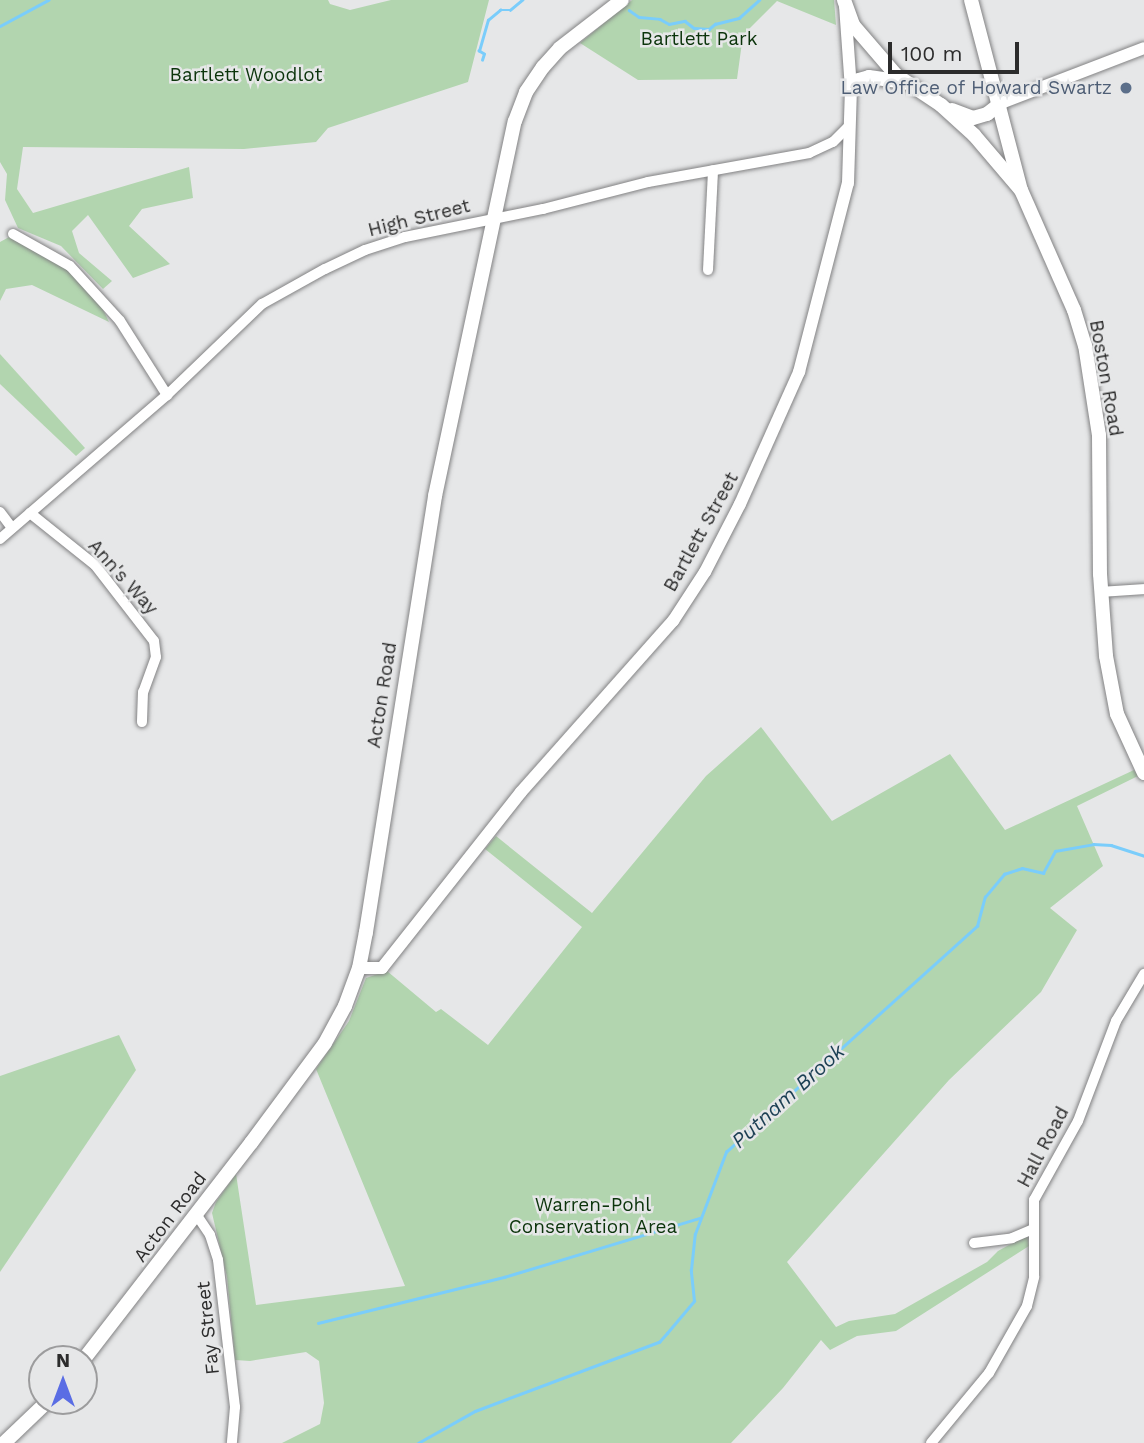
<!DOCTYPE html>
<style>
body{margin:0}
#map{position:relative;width:1144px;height:1443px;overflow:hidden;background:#e6e7e8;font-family:"Work Sans",sans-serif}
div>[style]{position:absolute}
.green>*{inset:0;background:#b2d5af}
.stream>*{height:2.5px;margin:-1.25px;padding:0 1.25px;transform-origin:1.25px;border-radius:1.25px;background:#7acdfb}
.roads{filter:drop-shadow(0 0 2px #828283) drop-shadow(0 0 2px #828283)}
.minor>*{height:10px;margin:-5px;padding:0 5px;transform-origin:5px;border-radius:5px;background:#fff}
.tertiary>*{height:12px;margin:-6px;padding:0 6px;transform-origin:6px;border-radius:6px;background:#fff}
.secondary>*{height:14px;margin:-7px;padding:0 7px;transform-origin:7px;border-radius:7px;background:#fff}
.dots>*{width:19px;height:19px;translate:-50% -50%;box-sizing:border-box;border:4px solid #e6e7e8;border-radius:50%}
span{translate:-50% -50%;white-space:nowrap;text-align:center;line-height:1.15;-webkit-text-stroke:5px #e6e7e8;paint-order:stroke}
.park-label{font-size:19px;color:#0b340b}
.service-label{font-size:19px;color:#4e5e75}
.right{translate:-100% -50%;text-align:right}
.street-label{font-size:19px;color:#2c2c2c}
.water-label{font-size:21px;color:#1b3f53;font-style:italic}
.north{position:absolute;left:28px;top:1345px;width:70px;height:70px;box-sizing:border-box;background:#e6e7e8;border:2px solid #9c9c9d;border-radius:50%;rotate:0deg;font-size:19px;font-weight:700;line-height:28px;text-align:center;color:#2c2c2c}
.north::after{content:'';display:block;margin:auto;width:24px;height:32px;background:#5a6de4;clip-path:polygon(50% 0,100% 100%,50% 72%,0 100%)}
.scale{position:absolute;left:888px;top:42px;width:131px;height:32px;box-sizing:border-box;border:4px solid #2c2c2c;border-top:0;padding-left:9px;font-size:21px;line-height:24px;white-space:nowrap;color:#2c2c2c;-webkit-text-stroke:5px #e6e7e8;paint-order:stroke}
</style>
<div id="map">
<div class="green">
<div style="clip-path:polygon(0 0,328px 0,330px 4px,350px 10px,391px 0,489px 0,468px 82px,328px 128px,316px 142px,244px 149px,23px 147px,17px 189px,33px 213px,189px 167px,193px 198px,142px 209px,129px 226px,170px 264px,133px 278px,88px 215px,72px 231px,79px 253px,112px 281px,103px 289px,61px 246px,18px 228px,5px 200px,7px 174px,0 162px)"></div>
<div style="clip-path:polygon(632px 0,834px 0,836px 25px,777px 1px,743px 35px,737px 79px,638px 80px,580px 43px)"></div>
<div style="clip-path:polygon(11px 236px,70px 266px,97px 297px,109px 322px,32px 285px,6px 289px,0 301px,0 242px)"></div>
<div style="clip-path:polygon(0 354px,85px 448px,76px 456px,0 384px)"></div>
<div style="clip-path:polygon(761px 727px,832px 821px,950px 754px,1005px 830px,1134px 770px,1138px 776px,1077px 806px,1103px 866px,1050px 908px,1077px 930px,1041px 992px,949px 1080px,787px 1262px,836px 1327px,849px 1321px,895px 1314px,987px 1262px,998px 1251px,1027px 1235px,1029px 1246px,896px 1331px,857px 1336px,830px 1350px,821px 1340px,783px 1388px,731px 1443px,282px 1443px,320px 1424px,324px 1403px,319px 1361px,306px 1352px,250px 1361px,235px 1360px,227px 1277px,212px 1213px,216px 1202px,236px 1174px,256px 1305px,405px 1286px,316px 1069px,349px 1021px,366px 978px,387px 971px,436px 1012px,441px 1009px,488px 1045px,582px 927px,485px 849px,496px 836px,592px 913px,706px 776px)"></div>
<div style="clip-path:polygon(119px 1035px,136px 1070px,0 1272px,0 1076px)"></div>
</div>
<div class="stream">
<div style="left:629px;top:10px;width:12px;rotate:35deg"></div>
<div style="left:639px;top:17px;width:21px;rotate:5deg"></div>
<div style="left:660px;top:19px;width:10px;rotate:29deg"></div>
<div style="left:669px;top:24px;width:16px;rotate:-11deg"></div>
<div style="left:685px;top:21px;width:11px;rotate:38deg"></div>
<div style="left:694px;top:28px;width:15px;rotate:4deg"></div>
<div style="left:709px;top:29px;width:8px;rotate:-40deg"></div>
<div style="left:715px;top:24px;width:25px;rotate:-14deg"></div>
<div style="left:739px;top:18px;width:27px;rotate:-42deg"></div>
<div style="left:0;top:26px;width:55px;rotate:-28.4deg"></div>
<div style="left:482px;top:60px;width:6px;rotate:-72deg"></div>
<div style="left:484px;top:54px;width:6px;rotate:-149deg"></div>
<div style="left:479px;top:51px;width:32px;rotate:-74deg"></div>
<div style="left:488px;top:20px;width:16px;rotate:-40deg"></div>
<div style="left:500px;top:10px;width:10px"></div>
<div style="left:510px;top:10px;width:16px;rotate:-40deg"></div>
<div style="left:318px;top:1323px;width:192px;rotate:-13.9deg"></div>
<div style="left:504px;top:1277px;width:204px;rotate:-16.8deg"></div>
<div style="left:418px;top:1443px;width:65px;rotate:-29.3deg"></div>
<div style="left:475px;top:1411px;width:197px;rotate:-20.6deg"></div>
<div style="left:659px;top:1342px;width:12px;rotate:-48deg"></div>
<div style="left:667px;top:1333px;width:42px;rotate:-49.8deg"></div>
<div style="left:694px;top:1301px;width:31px;rotate:-96deg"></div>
<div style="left:691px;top:1270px;width:36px;rotate:-84deg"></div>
<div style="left:695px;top:1234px;width:88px;rotate:-69.3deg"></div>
<div style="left:726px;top:1152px;width:338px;rotate:-42deg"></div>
<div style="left:977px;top:926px;width:30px;rotate:-75deg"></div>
<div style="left:985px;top:897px;width:30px;rotate:-50deg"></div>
<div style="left:1004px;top:874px;width:19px;rotate:-18deg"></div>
<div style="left:1022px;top:868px;width:22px;rotate:13deg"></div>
<div style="left:1043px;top:873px;width:25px;rotate:-61deg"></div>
<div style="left:1055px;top:851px;width:39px;rotate:-10deg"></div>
<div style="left:1093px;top:844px;width:18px;rotate:3deg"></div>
<div style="left:1111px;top:845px;width:35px;rotate:18deg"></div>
</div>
<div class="roads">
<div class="minor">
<div style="left:13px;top:234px;width:65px;rotate:29.3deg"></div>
<div style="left:70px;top:266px;width:74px;rotate:47.7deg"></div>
<div style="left:120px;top:321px;width:88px;rotate:57.6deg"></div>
<div style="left:708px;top:270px;width:100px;rotate:-87.1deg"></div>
<div style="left:0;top:512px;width:20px;rotate:53deg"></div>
<div style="left:30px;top:513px;width:83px;rotate:38.7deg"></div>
<div style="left:95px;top:565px;width:96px;rotate:52.2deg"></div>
<div style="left:154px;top:641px;width:16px;rotate:83deg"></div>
<div style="left:156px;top:657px;width:37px;rotate:110deg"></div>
<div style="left:143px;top:692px;width:30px;rotate:92deg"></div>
<div style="left:0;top:539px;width:221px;rotate:-40.8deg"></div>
<div style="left:167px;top:395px;width:132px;rotate:-43.8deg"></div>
<div style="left:262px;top:304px;width:72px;rotate:-29.1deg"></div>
<div style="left:325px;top:269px;width:44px;rotate:-25.4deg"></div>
<div style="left:365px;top:250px;width:42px;rotate:-18deg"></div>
<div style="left:405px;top:237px;width:141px;rotate:-11.5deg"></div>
<div style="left:543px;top:209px;width:108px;rotate:-14.4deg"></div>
<div style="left:648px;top:182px;width:164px;rotate:-10.2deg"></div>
<div style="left:809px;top:153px;width:26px;rotate:-25deg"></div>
<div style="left:833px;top:142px;width:24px;rotate:-45deg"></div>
<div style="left:1101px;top:592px;width:43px;rotate:-4deg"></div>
<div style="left:196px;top:1214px;width:25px;rotate:56deg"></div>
<div style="left:210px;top:1235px;width:26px;rotate:72deg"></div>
<div style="left:218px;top:1260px;width:148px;rotate:83.4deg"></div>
<div style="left:235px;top:1407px;width:36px;rotate:95deg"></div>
<div style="left:974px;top:1243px;width:38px;rotate:-7deg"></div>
<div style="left:1012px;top:1238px;width:23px;rotate:-23deg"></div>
<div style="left:931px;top:1443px;width:91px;rotate:-50.4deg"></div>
<div style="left:989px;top:1373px;width:77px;rotate:-60.4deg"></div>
<div style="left:1027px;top:1306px;width:30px;rotate:-76deg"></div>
<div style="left:1034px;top:1277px;width:77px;rotate:-90deg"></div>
<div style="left:1034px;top:1200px;width:90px;rotate:-60.9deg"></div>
<div style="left:1078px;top:1121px;width:107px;rotate:-69.2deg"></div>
<div style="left:1116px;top:1021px;width:55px;rotate:-59.2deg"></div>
</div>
<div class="tertiary">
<div style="left:1001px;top:103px;width:153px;rotate:-21deg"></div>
<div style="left:359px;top:968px;width:23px"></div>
<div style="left:382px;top:968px;width:224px;rotate:-51.7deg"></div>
<div style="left:521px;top:792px;width:229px;rotate:-48.4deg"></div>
<div style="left:673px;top:621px;width:59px;rotate:-56.9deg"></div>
<div style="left:705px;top:572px;width:76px;rotate:-62.8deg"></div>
<div style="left:740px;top:504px;width:145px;rotate:-65.9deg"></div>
<div style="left:799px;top:372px;width:195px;rotate:-75.5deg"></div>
<div style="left:848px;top:183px;width:94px;rotate:-88.2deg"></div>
<div style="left:851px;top:89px;width:84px;rotate:-94.1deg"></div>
</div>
<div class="secondary">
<div style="left:844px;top:0;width:27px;rotate:70deg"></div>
<div style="left:853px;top:25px;width:66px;rotate:49.3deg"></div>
<div style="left:896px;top:75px;width:54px;rotate:33.7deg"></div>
<div style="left:941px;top:105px;width:45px;rotate:42.3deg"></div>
<div style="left:974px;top:135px;width:71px;rotate:49.6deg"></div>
<div style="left:971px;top:0;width:196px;rotate:75.3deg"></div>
<div style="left:1021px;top:190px;width:131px;rotate:66.2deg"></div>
<div style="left:1074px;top:310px;width:37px;rotate:73deg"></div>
<div style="left:1085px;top:345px;width:91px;rotate:81.2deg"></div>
<div style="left:1099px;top:435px;width:139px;rotate:89.6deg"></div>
<div style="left:1100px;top:574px;width:82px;rotate:85.8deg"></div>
<div style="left:1106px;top:656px;width:59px;rotate:79.3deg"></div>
<div style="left:1117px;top:714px;width:65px;rotate:65.4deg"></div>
<div style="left:851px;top:89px;width:12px;rotate:-48deg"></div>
<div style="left:859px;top:80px;width:10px;rotate:-17deg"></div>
<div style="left:869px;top:77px;width:35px;rotate:8deg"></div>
<div style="left:952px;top:110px;width:22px;rotate:21deg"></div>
<div style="left:973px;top:118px;width:15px;rotate:-16deg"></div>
<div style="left:987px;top:114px;width:18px;rotate:-38deg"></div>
<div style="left:84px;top:1359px;width:273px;rotate:-52.3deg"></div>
<div style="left:251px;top:1143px;width:124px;rotate:-53.5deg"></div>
<div style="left:325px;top:1043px;width:42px;rotate:-61.6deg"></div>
<div style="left:345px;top:1006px;width:40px;rotate:-69.8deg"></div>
<div style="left:359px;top:968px;width:37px;rotate:-79deg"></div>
<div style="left:366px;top:932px;width:441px;rotate:-81deg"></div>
<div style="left:435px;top:496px;width:383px;rotate:-78deg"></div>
<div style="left:515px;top:121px;width:31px;rotate:-69deg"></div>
<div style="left:526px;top:92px;width:30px;rotate:-56deg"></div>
<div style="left:543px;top:67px;width:25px;rotate:-48deg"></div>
<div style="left:560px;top:48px;width:78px;rotate:-37.7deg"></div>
<div style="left:4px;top:1443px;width:61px;rotate:-43.7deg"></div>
</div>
</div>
<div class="dots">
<div style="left:1126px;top:88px;background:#5c6f8a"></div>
</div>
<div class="park-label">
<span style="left:699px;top:39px">Bartlett Park</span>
<span style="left:246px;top:75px">Bartlett Woodlot</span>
<span style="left:593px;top:1216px">Warren-Pohl<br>Conservation Area</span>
</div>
<div class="service-label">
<span class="right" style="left:1112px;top:88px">Law Office of Howard Swartz</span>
</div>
<div class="street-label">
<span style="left:419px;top:218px;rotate:-14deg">High Street</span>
<span style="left:1106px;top:378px;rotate:80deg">Boston Road</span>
<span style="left:701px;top:532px;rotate:-61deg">Bartlett Street</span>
<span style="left:123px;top:577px;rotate:48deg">Ann's Way</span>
<span style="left:382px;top:695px;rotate:-81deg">Acton Road</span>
<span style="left:1043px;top:1147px;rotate:-62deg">Hall Road</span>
<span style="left:170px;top:1217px;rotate:-53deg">Acton Road</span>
<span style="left:208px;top:1328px;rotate:-96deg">Fay Street</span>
</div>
<div class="water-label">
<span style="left:788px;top:1096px;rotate:-42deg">Putnam Brook</span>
</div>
<div class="north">N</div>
<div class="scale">100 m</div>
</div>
